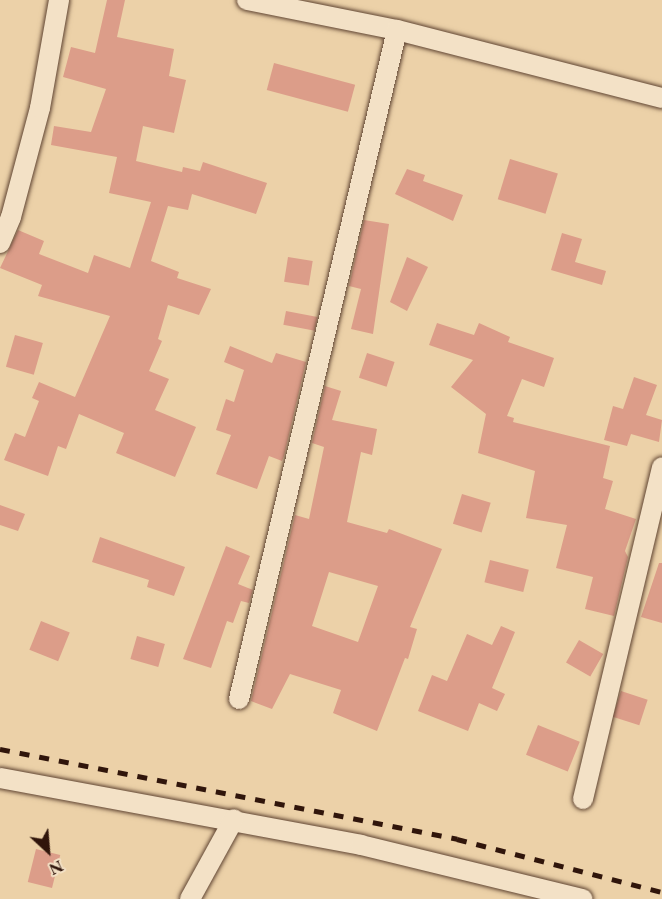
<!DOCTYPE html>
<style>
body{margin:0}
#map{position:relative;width:662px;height:899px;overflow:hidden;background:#ecd1a8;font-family:"EB Garamond",serif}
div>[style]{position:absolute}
.building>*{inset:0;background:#dc9d89;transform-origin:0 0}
.roads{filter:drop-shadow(0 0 2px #5f4432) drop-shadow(0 0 2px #5f4432)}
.minor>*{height:20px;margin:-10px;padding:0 10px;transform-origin:10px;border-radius:10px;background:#f3e1c6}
.rail>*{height:4.5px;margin-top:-2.25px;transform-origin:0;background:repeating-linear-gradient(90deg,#30150b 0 10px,transparent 0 20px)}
span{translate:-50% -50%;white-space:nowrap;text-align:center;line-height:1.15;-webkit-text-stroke:4.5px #f3e1c6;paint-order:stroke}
.north{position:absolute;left:18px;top:821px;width:60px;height:60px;-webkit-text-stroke:4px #f3e1c6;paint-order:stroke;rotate:154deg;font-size:16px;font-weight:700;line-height:24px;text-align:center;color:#30150b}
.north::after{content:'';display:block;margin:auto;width:21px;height:27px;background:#30150b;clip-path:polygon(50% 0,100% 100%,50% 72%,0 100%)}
</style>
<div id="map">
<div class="building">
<div style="clip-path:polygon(107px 0,125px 0,117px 37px,174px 49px,169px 76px,186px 80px,174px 133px,143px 126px,136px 161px,182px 172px,183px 167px,200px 171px,203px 162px,267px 183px,256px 214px,192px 194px,188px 210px,168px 206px,151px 261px,179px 272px,177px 278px,211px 289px,199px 315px,168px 305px,158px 339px,162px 341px,149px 371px,169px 379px,155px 410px,196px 427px,175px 477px,116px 453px,124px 433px,79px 414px,66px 449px,58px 446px,48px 476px,4px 460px,15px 433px,25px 437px,39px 401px,32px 398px,39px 382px,75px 397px,110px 316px,38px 296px,42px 285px,0 268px,18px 230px,44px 241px,39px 254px,88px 273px,94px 255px,130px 268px,151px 202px,109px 193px,117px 157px,51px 145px,54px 126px,91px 132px,106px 89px,63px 77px,71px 47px,95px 53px)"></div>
<div style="left:274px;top:63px;width:84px;height:28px;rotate:15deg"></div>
<div style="left:510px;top:159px;width:50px;height:42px;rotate:17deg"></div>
<div style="clip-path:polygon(407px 169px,425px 175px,423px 181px,463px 195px,453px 221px,395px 194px)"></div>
<div style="clip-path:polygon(364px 220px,389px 224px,373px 334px,351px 329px,361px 289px,349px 286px)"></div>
<div style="clip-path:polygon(562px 233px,582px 239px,575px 262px,606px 271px,602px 285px,551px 270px)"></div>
<div style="left:288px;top:257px;width:25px;height:25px;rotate:9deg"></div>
<div style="clip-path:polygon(407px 257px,428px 267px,407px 311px,390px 302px)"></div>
<div style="left:286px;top:311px;width:32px;height:14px;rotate:11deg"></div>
<div style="clip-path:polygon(437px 323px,474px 335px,479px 323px,510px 337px,508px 342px,554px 358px,544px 387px,522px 379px,507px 416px,514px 418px,513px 422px,610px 446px,603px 478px,613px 481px,605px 509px,636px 519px,625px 551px,628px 557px,614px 616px,585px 609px,593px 577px,556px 568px,567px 525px,526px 518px,535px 471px,478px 453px,486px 414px,451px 387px,473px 360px,429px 345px)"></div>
<div style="left:15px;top:335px;width:29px;height:33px;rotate:16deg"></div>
<div style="clip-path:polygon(230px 346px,272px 363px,276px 353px,306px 362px,284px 456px,282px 461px,269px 456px,257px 489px,216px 474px,231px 435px,216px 430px,226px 399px,234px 402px,244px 370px,224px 362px)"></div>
<div style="left:367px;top:353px;width:29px;height:26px;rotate:18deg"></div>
<div style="clip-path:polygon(634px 377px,657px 385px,646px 415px,662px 420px,659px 442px,631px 434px,627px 446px,604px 440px,613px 406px,623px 409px)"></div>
<div style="clip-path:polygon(evenodd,325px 386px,341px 391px,332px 420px,377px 429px,372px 455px,361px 452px,347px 522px,387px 533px,389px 529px,442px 549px,410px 627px,417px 629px,408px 659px,405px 658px,377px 731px,333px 713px,341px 690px,290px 674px,272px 709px,251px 701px,295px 515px,309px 519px,324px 447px,312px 443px,325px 386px,329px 572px,378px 586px,358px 642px,312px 626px,329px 572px)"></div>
<div style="left:462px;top:494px;width:30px;height:31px;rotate:17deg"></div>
<div style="clip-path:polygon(0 505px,25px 514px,18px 531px,0 525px)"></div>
<div style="clip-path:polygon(100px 537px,185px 567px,174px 596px,147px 587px,149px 580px,92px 562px)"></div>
<div style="clip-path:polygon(226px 546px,250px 556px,238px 584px,253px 590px,249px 603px,241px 601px,233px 623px,227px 621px,211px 668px,183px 659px)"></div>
<div style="left:490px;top:560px;width:40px;height:23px;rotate:14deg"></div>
<div style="clip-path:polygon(659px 563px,662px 563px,662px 623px,641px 617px)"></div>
<div style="left:41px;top:621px;width:31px;height:31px;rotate:22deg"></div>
<div style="clip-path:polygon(501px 626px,515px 632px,492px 688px,505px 694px,497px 711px,479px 703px,468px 731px,418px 711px,432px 675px,447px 681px,467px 634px,492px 645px)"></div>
<div style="left:137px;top:636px;width:29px;height:24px;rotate:16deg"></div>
<div style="left:579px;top:640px;width:28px;height:26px;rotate:30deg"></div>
<div style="left:621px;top:691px;width:28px;height:27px;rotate:18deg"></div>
<div style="left:538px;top:725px;width:45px;height:32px;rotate:22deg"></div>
<div style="left:36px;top:849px;width:25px;height:34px;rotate:14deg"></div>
</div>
<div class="roads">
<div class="minor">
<div style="left:247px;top:0;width:153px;rotate:11.3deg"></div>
<div style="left:397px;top:30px;width:274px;rotate:14.4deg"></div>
<div style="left:0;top:243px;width:28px;rotate:-67deg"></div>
<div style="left:11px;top:217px;width:113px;rotate:-75.1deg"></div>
<div style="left:40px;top:108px;width:110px;rotate:-80deg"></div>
<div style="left:239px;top:699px;width:687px;rotate:-76.71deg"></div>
<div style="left:0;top:778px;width:367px;rotate:10.5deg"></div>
<div style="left:361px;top:845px;width:228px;rotate:13.7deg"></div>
<div style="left:583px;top:799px;width:341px;rotate:-76.6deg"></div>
<div style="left:190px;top:899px;width:91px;rotate:-61.2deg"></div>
</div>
</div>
<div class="rail">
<div style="left:0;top:749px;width:466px;rotate:11.1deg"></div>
<div style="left:457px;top:839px;width:212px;rotate:14.5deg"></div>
</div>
<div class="north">N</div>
</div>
